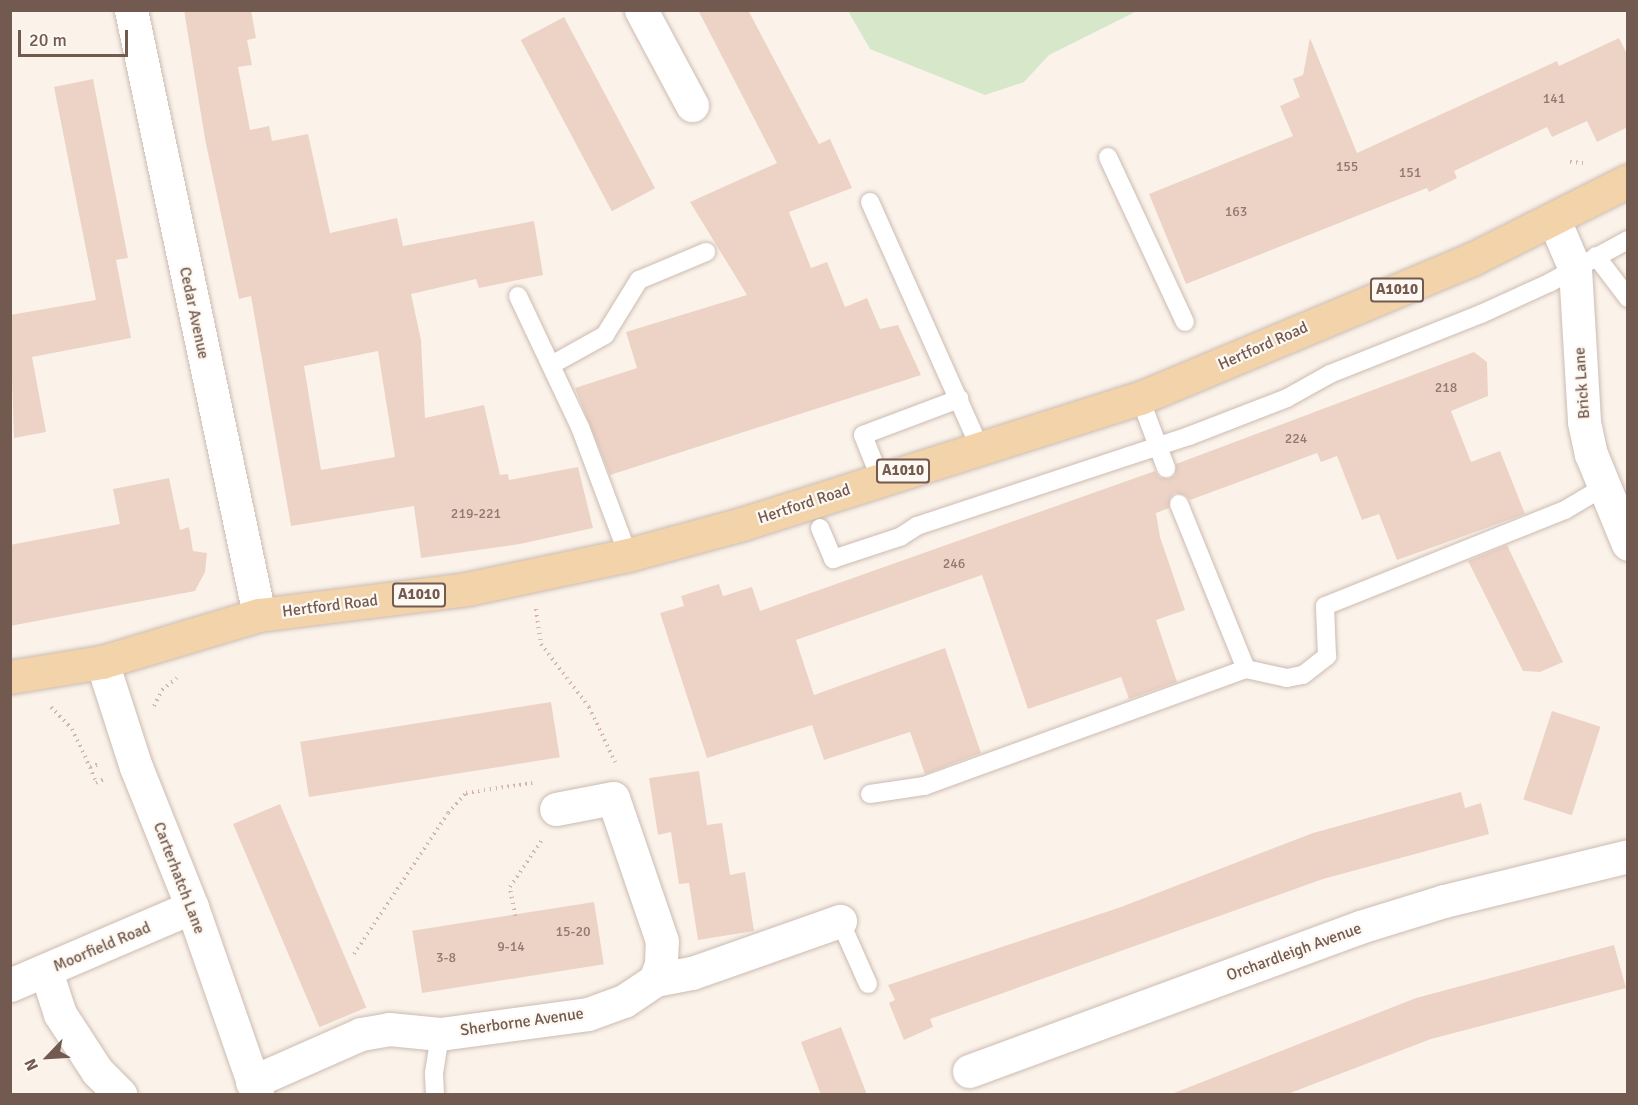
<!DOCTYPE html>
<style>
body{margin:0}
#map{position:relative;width:1638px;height:1105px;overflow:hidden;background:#fbf3ea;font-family:Signika,sans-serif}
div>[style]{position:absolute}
.green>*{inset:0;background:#d7e7ca}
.building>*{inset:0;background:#edd3c5;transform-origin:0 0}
.path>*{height:4px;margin-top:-2px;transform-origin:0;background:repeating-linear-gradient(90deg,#d2b6a8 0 1.5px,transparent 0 6px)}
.roads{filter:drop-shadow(0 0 2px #ccbbb1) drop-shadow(0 0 2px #ccbbb1)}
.service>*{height:18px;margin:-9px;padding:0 9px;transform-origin:9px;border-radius:9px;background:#fff}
.minor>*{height:33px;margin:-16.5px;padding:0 16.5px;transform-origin:16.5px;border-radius:16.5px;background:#fff}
.tertiary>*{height:33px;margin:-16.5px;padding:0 16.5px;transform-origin:16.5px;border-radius:16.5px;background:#fff}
.primary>*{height:33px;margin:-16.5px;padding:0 16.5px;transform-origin:16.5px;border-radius:16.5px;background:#f2d3aa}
span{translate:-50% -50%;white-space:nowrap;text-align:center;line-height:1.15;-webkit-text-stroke:4.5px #fdf8f1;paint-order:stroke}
.number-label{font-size:14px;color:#92786d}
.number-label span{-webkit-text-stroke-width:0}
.shield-label span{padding:2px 4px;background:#fdf8f1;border:2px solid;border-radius:4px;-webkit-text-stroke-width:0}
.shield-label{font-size:15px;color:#735a50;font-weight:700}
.street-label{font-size:16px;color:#735a50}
.frame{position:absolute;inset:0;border:12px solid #735a50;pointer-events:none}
.north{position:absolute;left:18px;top:1027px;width:60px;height:60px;-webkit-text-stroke:4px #fdf8f1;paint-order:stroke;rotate:245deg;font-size:16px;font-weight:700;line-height:24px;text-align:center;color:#735a50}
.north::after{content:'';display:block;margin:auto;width:21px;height:27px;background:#735a50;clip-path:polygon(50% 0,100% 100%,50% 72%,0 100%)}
.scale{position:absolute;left:18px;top:30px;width:110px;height:27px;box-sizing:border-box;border:3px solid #735a50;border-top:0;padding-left:8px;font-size:18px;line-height:21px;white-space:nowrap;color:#735a50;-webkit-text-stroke:4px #fdf8f1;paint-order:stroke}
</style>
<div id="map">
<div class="green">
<div style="clip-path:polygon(848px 11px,1137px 11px,1049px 55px,1024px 82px,985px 95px,870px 49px)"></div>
</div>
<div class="building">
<div style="clip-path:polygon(evenodd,184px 10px,251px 10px,256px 38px,247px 40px,252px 65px,238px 67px,250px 130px,269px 126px,272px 141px,308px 134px,330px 233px,397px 218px,403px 246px,534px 221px,543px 275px,479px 288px,476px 279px,411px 294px,421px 340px,425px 418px,484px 405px,500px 475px,508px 474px,509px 480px,578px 467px,593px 528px,520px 544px,421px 558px,414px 506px,291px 526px,251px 296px,239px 299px,205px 139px,184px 10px,378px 351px,395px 457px,321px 470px,304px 366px,378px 351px)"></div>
<div style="clip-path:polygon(698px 10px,748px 10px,819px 144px,830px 139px,852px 188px,789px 212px,811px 268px,827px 262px,845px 307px,867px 298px,880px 329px,898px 325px,921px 375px,610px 475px,575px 388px,637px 368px,626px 332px,747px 295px,690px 202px,777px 163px)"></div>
<div style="left:564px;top:17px;width:194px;height:49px;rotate:62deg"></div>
<div style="clip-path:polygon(1310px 38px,1357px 153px,1557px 61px,1559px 66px,1619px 38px,1628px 56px,1628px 127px,1597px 142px,1587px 121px,1552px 137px,1547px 127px,1454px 171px,1457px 178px,1429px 192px,1427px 188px,1186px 284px,1149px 194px,1293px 136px,1280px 106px,1300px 97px,1293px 79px,1303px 75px)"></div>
<div style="clip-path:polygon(93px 79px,128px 258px,116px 260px,131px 338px,32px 357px,46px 432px,14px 438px,10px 315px,96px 300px,54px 87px)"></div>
<div style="clip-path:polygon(1474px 352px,1487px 362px,1488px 396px,1451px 411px,1471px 462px,1500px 451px,1525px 514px,1397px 560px,1379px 514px,1362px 520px,1337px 456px,1321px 462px,1317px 453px,1190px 500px,1185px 495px,1175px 493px,1170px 498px,1169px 508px,1156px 513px,1160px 537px,1185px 610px,1156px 620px,1177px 682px,1129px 699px,1121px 677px,1028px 709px,982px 575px,796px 640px,814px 695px,945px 648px,981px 753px,925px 774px,910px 732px,824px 760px,812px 725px,707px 758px,660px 613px,684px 606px,681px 596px,719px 584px,723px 596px,752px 587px,760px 611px,1155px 471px,1159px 477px,1169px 479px,1175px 475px,1176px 464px)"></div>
<div style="clip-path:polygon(169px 478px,180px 530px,189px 527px,193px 551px,207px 553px,205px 572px,195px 591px,10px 626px,10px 545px,120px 524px,113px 489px)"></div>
<div style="clip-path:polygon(1507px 545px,1563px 662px,1540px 672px,1523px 671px,1468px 561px)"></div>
<div style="left:551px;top:702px;width:56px;height:254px;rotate:81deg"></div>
<div style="left:1552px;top:711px;width:51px;height:93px;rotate:18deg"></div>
<div style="clip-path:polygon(699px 771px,707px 825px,722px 823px,730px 875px,745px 872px,754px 931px,698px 940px,689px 883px,679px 884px,671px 832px,658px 835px,649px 778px)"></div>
<div style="clip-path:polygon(1461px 792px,1465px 808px,1481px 803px,1489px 834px,1323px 879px,930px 1019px,933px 1027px,904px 1040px,889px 1003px,895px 1000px,888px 985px,1121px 907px,1313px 833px)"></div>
<div style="left:280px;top:804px;width:221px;height:51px;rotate:67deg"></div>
<div style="left:594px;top:902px;width:63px;height:184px;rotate:81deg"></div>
<div style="clip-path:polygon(1614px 945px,1626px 988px,1431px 1039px,1285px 1095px,1169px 1095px,1416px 998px)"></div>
<div style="clip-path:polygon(841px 1027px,867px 1095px,821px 1095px,801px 1042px)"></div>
</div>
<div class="path">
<div style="left:1570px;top:162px;width:13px;rotate:4deg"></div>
<div style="left:536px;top:609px;width:35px;rotate:82deg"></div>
<div style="left:541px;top:644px;width:79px;rotate:52.7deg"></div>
<div style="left:589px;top:707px;width:61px;rotate:64.7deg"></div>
<div style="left:154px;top:706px;width:18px;rotate:-63deg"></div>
<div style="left:162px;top:690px;width:19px;rotate:-39deg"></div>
<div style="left:51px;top:707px;width:30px;rotate:46deg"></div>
<div style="left:72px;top:729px;width:42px;rotate:64.7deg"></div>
<div style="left:90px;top:767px;width:9px;rotate:-18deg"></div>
<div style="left:90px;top:767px;width:17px;rotate:69deg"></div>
<div style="left:96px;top:783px;width:9px;rotate:-27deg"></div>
<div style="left:515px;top:916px;width:29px;rotate:-100deg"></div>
<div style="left:510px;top:887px;width:57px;rotate:-55.8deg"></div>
<div style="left:354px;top:954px;width:169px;rotate:-56.3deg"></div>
<div style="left:448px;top:813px;width:27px;rotate:-48deg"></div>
<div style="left:466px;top:793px;width:67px;rotate:-8.6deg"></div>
</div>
<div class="roads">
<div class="service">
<div style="left:1108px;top:157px;width:182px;rotate:65deg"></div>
<div style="left:870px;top:202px;width:269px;rotate:65.9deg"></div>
<div style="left:1596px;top:256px;width:53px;rotate:52.7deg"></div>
<div style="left:518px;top:296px;width:145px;rotate:64.7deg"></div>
<div style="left:580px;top:427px;width:137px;rotate:69.4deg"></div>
<div style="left:553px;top:364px;width:60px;rotate:-29.1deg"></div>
<div style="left:605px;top:335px;width:65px;rotate:-58.3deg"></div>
<div style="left:639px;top:280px;width:73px;rotate:-22.7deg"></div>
<div style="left:1140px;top:398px;width:75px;rotate:69.6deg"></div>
<div style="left:880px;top:478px;width:46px;rotate:-111.6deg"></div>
<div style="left:863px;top:435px;width:103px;rotate:-20.6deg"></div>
<div style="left:1179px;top:504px;width:178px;rotate:67.9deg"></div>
<div style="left:820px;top:528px;width:34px;rotate:67deg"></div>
<div style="left:833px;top:559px;width:71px;rotate:-18.2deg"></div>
<div style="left:900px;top:537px;width:20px;rotate:-33deg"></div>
<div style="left:917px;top:526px;width:287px;rotate:-18.3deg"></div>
<div style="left:1189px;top:436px;width:105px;rotate:-21.2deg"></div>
<div style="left:1287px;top:398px;width:49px;rotate:-29.2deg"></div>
<div style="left:1330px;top:374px;width:162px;rotate:-21.7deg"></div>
<div style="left:1481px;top:314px;width:75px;rotate:-24.5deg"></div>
<div style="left:1549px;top:283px;width:90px;rotate:-28.6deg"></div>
<div style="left:870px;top:794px;width:55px;rotate:-8.4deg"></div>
<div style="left:924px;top:786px;width:343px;rotate:-20deg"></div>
<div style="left:1246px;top:669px;width:42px;rotate:12.4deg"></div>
<div style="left:1287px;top:678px;width:16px;rotate:-11deg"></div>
<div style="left:1303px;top:675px;width:31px;rotate:-38deg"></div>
<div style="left:1327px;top:656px;width:50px;rotate:-92.3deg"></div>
<div style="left:1325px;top:606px;width:258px;rotate:-21.8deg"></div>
<div style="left:1565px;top:510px;width:43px;rotate:-30.7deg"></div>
<div style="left:840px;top:921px;width:69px;rotate:66deg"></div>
<div style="left:435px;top:1094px;width:21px;rotate:-93deg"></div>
<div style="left:434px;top:1073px;width:39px;rotate:-81deg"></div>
</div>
<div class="minor">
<div style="left:131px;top:10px;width:618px;rotate:78.05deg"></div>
<div style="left:641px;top:10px;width:108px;rotate:61.8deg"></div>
<div style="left:1554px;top:220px;width:53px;rotate:66.8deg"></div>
<div style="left:1575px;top:269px;width:153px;rotate:86.6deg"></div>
<div style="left:1584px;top:422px;width:33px;rotate:78deg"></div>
<div style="left:1591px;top:454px;width:97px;rotate:67.7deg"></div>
<div style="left:46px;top:971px;width:45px;rotate:72deg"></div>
<div style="left:60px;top:1014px;width:68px;rotate:57deg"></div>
<div style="left:97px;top:1071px;width:33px;rotate:45deg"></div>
<div style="left:655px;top:980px;width:38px;rotate:-11deg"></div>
<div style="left:692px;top:973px;width:157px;rotate:-19.4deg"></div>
<div style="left:10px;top:985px;width:198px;rotate:-23.2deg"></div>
<div style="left:969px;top:1071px;width:417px;rotate:-20.2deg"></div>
<div style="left:1360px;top:927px;width:88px;rotate:-17.2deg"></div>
<div style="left:1444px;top:901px;width:189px;rotate:-13.7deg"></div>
<div style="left:252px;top:1082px;width:119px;rotate:-23.8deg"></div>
<div style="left:361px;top:1034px;width:28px;rotate:-10deg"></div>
<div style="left:389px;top:1029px;width:51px;rotate:5.6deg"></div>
<div style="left:440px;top:1034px;width:149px;rotate:-7.7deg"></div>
<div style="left:588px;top:1014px;width:38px;rotate:-20deg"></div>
<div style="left:624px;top:1001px;width:37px;rotate:-34deg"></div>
<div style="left:655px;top:980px;width:17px;rotate:-69deg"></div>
<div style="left:661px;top:964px;width:23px;rotate:-88deg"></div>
<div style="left:662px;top:941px;width:151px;rotate:-108.9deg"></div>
<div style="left:613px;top:798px;width:58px;rotate:169.1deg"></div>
</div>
<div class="tertiary">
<div style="left:102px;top:662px;width:110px;rotate:72.1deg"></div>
<div style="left:136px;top:767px;width:151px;rotate:68.2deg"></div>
<div style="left:192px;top:907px;width:198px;rotate:70.8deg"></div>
</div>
<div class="primary">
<div style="left:10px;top:677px;width:93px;rotate:-9.3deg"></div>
<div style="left:102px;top:662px;width:164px;rotate:-16.7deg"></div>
<div style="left:259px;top:615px;width:210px;rotate:-7.1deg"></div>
<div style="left:467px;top:589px;width:165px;rotate:-11.9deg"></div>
<div style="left:628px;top:555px;width:118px;rotate:-15.2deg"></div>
<div style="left:742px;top:524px;width:417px;rotate:-17.6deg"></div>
<div style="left:1140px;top:398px;width:358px;rotate:-22.7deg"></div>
<div style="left:1470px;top:260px;width:177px;rotate:-26.6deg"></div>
</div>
</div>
<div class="number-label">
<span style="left:1554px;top:99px">141</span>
<span style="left:1347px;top:167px">155</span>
<span style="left:1410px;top:173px">151</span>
<span style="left:1236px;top:212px">163</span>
<span style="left:1446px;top:388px">218</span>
<span style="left:1296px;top:439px">224</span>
<span style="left:476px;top:514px">219-221</span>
<span style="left:954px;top:564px">246</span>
<span style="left:573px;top:932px">15-20</span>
<span style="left:511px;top:947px">9-14</span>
<span style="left:446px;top:958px">3-8</span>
</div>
<div class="shield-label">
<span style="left:1397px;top:290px">A1010</span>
<span style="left:903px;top:471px">A1010</span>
<span style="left:419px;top:595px">A1010</span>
</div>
<div class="street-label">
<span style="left:194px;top:313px;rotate:78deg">Cedar Avenue</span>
<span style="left:1263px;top:346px;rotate:-24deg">Hertford Road</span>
<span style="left:1582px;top:383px;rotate:-94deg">Brick Lane</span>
<span style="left:804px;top:504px;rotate:-18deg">Hertford Road</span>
<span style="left:330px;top:606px;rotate:-7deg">Hertford Road</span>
<span style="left:179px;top:878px;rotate:69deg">Carterhatch Lane</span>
<span style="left:102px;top:947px;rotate:-23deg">Moorfield Road</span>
<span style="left:1294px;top:952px;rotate:-20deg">Orchardleigh Avenue</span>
<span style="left:522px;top:1022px;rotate:-8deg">Sherborne Avenue</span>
</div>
<div class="frame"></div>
<div class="north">N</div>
<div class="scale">20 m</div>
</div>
